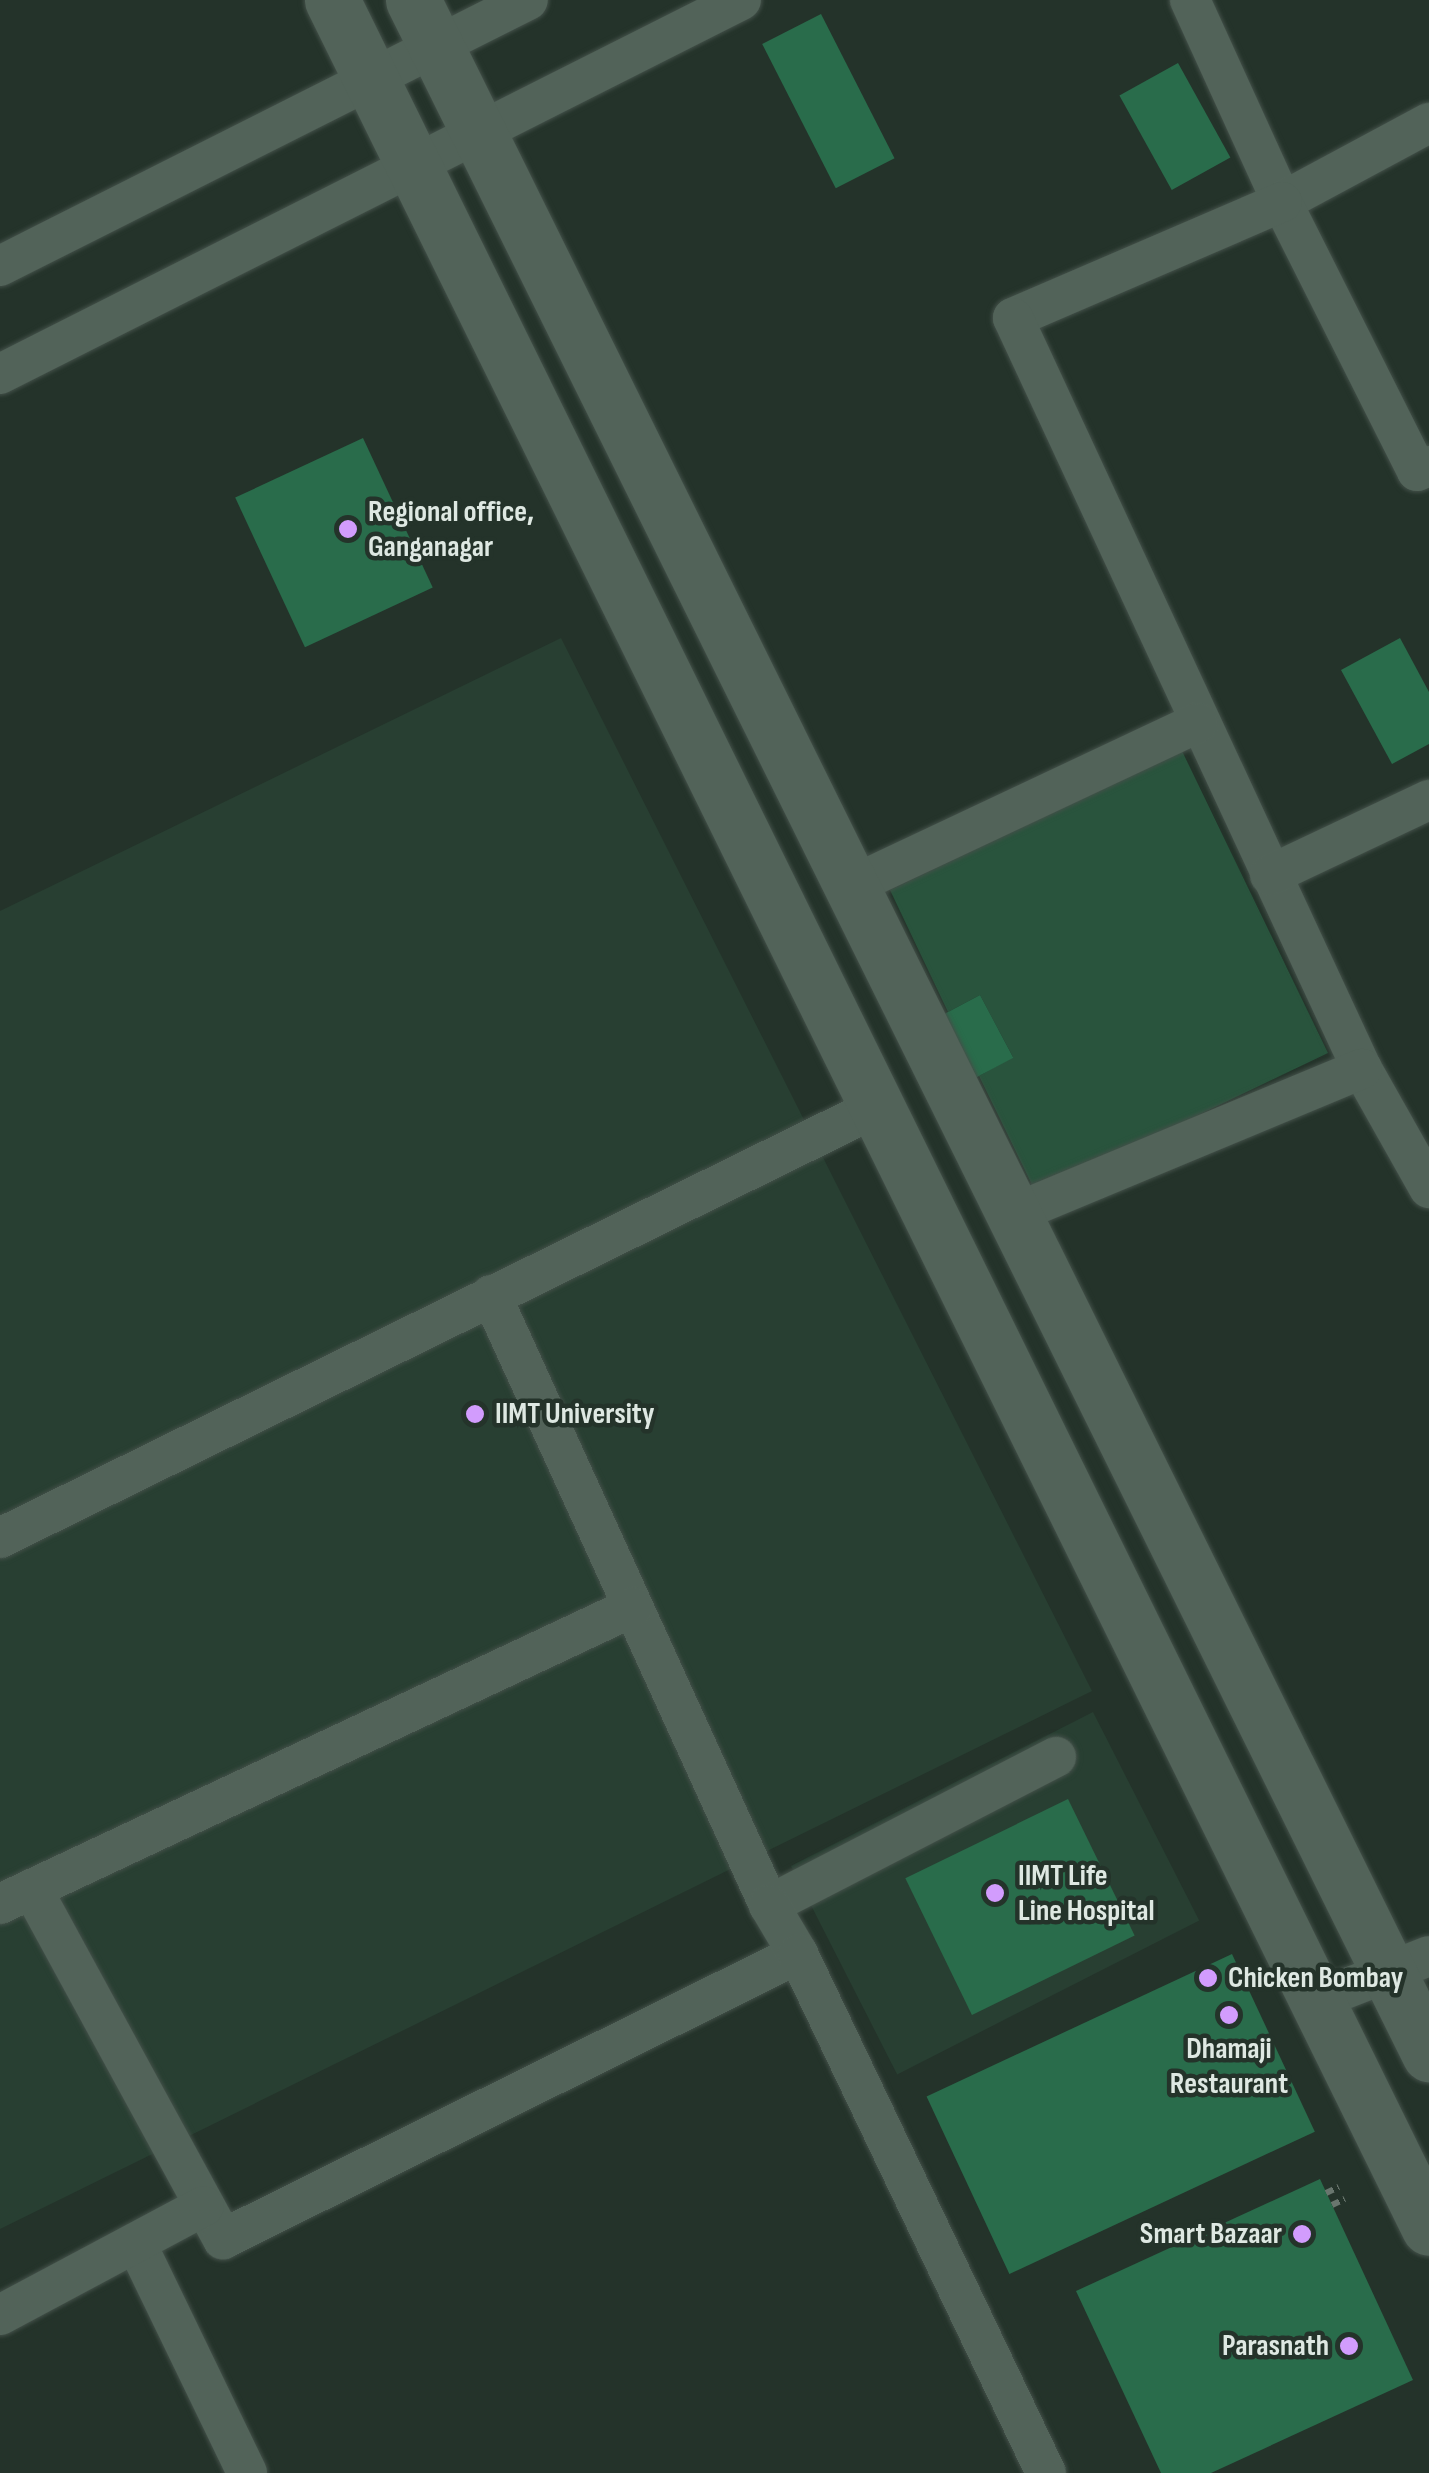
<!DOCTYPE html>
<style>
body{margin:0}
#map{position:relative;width:1429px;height:2473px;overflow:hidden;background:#24332a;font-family:"Sofia Sans Condensed",sans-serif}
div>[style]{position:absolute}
.built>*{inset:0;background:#283f32;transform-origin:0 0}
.green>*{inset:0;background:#29543d}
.building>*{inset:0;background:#296c4b;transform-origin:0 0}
.path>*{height:6px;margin-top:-3px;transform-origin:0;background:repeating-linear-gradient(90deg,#69766e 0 8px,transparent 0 13px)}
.roads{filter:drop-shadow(0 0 2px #435049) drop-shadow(0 0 2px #435049)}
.street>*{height:40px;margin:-20px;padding:0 20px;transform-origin:20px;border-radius:20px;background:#526359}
.secondary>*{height:55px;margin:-27.5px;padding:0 27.5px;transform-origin:27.5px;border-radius:27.5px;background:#526359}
.dots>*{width:28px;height:28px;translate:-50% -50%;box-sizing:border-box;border:5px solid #24332a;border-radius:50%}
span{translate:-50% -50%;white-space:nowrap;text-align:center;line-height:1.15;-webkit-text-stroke:9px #24332a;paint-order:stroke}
.poi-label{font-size:30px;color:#dee8e2;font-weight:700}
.left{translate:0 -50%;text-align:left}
.right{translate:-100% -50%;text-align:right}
</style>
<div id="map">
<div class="built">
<div style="clip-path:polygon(561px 638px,1092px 1691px,0 2229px,0 911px)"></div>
<div style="left:1093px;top:1712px;width:234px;height:339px;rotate:63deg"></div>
</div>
<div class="green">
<div style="clip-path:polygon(1182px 751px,1328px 1053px,1036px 1193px,979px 1076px,1013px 1057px,980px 995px,948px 1012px,890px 890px)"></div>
</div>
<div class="building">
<div style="left:821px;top:14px;width:162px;height:66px;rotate:63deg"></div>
<div style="left:1178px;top:63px;width:108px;height:67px;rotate:61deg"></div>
<div style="left:363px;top:438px;width:165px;height:141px;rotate:65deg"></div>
<div style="clip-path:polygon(1400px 638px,1429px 692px,1429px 744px,1392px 764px,1341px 670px)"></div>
<div style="left:980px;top:995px;width:71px;height:49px;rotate:62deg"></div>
<div style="left:1068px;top:1799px;width:152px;height:181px;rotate:64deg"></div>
<div style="left:1232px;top:1954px;width:196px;height:337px;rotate:65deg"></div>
<div style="clip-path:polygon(1320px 2179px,1413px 2380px,1211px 2473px,1161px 2473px,1076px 2291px)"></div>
</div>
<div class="path">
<div style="left:1326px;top:2193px;width:14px;rotate:-25deg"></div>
<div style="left:1332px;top:2205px;width:14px;rotate:-25deg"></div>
</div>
<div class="roads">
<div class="street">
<div style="left:1190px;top:0;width:222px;rotate:65.5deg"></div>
<div style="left:1282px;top:202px;width:167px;rotate:-28.3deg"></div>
<div style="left:0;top:266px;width:591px;rotate:-26.74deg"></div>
<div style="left:0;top:374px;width:830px;rotate:-26.78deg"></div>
<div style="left:1429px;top:466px;width:13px;rotate:157deg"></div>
<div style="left:1417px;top:471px;width:301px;rotate:-116.7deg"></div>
<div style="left:1282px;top:202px;width:293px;rotate:156.7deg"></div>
<div style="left:1013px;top:318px;width:828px;rotate:65.08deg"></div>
<div style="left:1362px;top:1069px;width:137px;rotate:60.6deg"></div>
<div style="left:1270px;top:875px;width:176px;rotate:-25.3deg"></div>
<div style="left:851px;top:886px;width:383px;rotate:-25.2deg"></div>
<div style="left:1013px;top:1214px;width:378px;rotate:-22.6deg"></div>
<div style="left:491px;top:1295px;width:670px;rotate:65.5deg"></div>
<div style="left:769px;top:1905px;width:323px;rotate:-27.3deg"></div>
<div style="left:0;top:1538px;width:977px;rotate:-26.17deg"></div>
<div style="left:32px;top:1889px;width:399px;rotate:61.4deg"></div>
<div style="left:223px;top:2239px;width:642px;rotate:-26.37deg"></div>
<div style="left:798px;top:1954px;width:57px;rotate:-120.6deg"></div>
<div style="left:0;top:1904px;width:699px;rotate:-25.14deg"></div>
<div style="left:798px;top:1954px;width:575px;rotate:64.46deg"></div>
<div style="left:1317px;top:2000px;width:120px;rotate:-21.4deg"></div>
<div style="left:136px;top:2243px;width:255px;rotate:64.2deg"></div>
<div style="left:0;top:2315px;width:231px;rotate:-28.1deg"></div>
</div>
<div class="secondary">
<div style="left:332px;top:0;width:2483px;rotate:63.79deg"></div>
<div style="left:413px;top:0;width:2292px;rotate:63.68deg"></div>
</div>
</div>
<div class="dots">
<div style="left:348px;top:529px;background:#d29cfd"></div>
<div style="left:475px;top:1414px;background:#d29cfd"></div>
<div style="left:995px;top:1893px;background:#d29cfd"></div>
<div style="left:1208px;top:1978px;background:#d29cfd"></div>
<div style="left:1229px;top:2015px;background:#d29cfd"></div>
<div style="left:1302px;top:2234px;background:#d29cfd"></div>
<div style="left:1349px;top:2346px;background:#d29cfd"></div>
</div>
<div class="poi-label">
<span class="left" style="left:368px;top:529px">Regional office,<br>Ganganagar</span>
<span class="left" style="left:495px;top:1414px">IIMT University</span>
<span class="left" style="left:1018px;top:1893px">IIMT Life<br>Line Hospital</span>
<span class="left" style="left:1228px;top:1978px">Chicken Bombay</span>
<span style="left:1229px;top:2066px">Dhamaji<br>Restaurant</span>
<span class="right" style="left:1282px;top:2234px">Smart Bazaar</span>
<span class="right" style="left:1329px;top:2346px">Parasnath</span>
</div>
</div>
